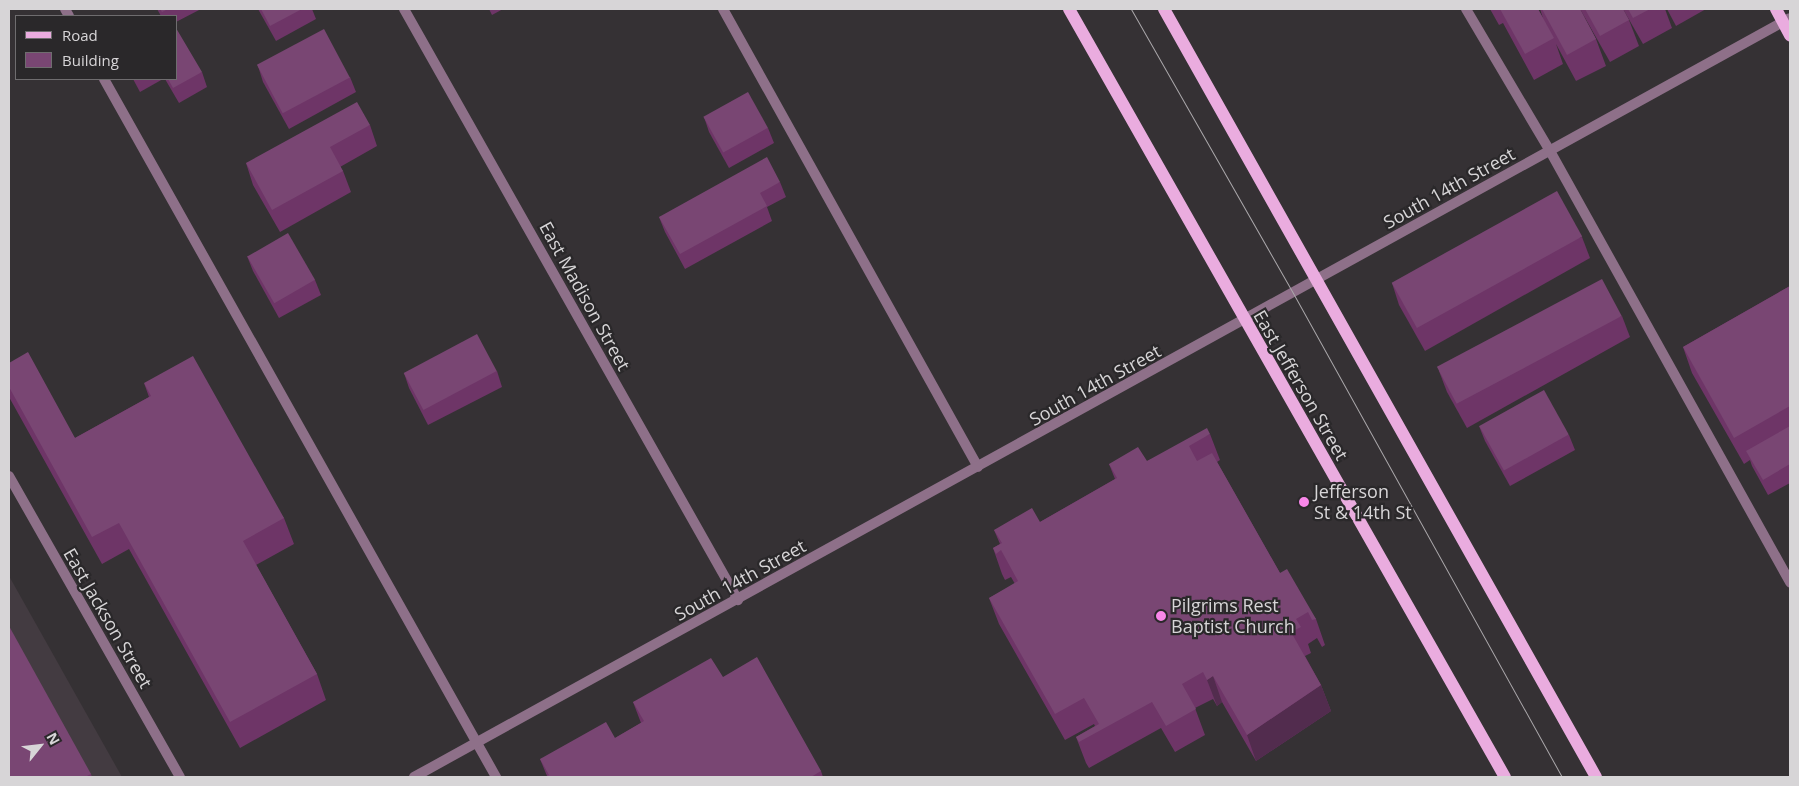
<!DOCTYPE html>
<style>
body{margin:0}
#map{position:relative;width:1799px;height:786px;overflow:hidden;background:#353134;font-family:"Open Sans",sans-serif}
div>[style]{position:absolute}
.built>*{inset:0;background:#433b41}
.service>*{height:10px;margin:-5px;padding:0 5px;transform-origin:5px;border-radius:5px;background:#8e7089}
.minor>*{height:10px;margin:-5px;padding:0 5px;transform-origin:5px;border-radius:5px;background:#8e7089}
.primary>*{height:12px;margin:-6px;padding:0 6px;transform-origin:6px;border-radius:6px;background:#eaacdf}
.tram>*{height:1px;margin:-0.5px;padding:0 0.5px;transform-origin:0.5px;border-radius:0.5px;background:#aaa7aa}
.wall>*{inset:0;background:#6e3567}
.shaded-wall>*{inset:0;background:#522c4e}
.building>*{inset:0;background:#794673;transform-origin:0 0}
.dots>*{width:14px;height:14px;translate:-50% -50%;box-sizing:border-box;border:2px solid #2a282a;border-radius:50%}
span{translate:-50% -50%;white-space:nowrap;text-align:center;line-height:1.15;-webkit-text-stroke:4.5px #2a282a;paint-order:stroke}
.street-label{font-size:18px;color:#d7d5d7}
.poi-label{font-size:18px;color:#d7d5d7}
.left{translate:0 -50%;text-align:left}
.frame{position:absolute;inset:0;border:10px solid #d7d5d7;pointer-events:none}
.legend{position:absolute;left:15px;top:15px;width:162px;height:65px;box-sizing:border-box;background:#2a282a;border:1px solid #6f6d6f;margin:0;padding:6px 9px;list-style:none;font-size:15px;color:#d7d5d7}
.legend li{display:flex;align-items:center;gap:10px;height:25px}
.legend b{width:25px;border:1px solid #6f6d6f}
.north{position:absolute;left:15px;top:721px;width:50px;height:50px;-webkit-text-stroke:4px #2a282a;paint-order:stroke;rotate:61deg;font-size:14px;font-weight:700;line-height:20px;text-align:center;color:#d7d5d7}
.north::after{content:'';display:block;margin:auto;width:18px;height:22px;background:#d7d5d7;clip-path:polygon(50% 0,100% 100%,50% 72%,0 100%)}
</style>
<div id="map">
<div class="built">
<div style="clip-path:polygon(9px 576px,122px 777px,9px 777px)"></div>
</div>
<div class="service">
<div style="left:65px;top:9px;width:8px;rotate:60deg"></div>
<div style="left:723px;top:9px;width:524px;rotate:60.89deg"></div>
<div style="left:1466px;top:9px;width:165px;rotate:59.4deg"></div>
<div style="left:1550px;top:151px;width:494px;rotate:60.9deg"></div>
<div style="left:104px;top:79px;width:801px;rotate:60.68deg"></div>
</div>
<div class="minor">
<div style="left:404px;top:9px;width:679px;rotate:60.53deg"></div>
<div style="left:9px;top:476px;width:346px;rotate:60.4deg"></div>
<div style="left:414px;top:777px;width:1571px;rotate:-28.88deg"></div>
</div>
<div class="primary">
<div style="left:1069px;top:9px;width:883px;rotate:60.42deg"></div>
<div style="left:1164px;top:9px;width:881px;rotate:60.64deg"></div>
<div style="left:1776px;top:9px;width:30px;rotate:62deg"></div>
</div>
<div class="tram">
<div style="left:1131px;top:9px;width:327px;rotate:60.3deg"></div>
<div style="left:1293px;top:293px;width:554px;rotate:60.94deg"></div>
</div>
<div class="wall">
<div style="clip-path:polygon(157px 9px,201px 9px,176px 22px,176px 16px,161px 16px)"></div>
<div style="clip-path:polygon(258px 9px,312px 9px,316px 19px,276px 41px)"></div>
<div style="clip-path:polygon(489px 9px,503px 9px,492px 15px)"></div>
<div style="clip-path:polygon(1490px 9px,1538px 9px,1543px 18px,1540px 9px,1580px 9px,1596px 39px,1606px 66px,1576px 81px,1556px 44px,1563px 64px,1534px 80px,1503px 23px,1499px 25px)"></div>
<div style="clip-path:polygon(1580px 9px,1623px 9px,1629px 20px,1639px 46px,1610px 62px)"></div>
<div style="clip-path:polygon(1623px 9px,1665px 9px,1672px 28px,1643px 44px)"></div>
<div style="clip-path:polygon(1667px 9px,1706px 9px,1676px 26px)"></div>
<div style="clip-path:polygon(258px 66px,350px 77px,356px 92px,289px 129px,263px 82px)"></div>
<div style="clip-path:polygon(202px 72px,207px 87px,179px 103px,165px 79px,176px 79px)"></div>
<div style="clip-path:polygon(133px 79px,163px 79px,140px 92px)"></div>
<div style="clip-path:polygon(704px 117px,768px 128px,774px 143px,729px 168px,709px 132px)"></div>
<div style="clip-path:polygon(370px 125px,377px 146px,340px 167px,343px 171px,351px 192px,280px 232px,253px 185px,246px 163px)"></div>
<div style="clip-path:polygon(780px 182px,786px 197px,767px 207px,772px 221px,685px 269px,665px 232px,659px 217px)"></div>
<div style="clip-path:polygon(1582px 237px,1590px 258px,1425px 351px,1399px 305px,1392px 283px)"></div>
<div style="clip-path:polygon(247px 256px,315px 280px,321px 295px,279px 318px,253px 271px)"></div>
<div style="clip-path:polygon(1790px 286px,1790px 483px,1768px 495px,1752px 466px,1750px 460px,1744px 464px,1692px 373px,1683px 347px)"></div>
<div style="clip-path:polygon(1622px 316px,1630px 337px,1467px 428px,1447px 392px,1439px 371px)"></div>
<div style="clip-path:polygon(9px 363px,75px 438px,149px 397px,144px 383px,284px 518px,294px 544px,256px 565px,317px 674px,326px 700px,240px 748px,129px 549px,102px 564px,9px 397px)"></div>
<div style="clip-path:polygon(497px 371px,502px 387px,428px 425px,409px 388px,404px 373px)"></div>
<div style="clip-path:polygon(1479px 426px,1569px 435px,1575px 450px,1510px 486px,1485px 441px)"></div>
<div style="clip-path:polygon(1210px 434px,1220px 460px,1217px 462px,1280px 573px,1316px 619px,1325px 645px,1322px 647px,1317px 638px,1308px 644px,1311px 653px,1305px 656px,1321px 685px,1331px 711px,1256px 761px,1222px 702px,1217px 706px,1213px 699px,1195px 708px,1205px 735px,1175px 752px,1161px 728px,1089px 768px,1086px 763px,1076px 737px,1095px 726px,1094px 724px,1065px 740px,999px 624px,989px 598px,1015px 584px,1011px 577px,1005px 580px,1002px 574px,993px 548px,1000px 544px,994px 530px,1040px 522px,1115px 479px,1109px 464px,1147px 461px)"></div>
<div style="clip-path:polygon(723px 677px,821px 771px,823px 777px,545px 777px,547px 776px,540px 759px,615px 738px,641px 723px,633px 702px)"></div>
<div style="clip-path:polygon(91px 774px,92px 777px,9px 777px)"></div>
</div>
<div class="shaded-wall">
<div style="clip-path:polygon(1213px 676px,1222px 702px,1217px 706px,1207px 680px)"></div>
<div style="clip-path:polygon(1321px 685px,1331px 711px,1256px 761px,1247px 735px)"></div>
</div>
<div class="building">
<div style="clip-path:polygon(160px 9px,168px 9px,162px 12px)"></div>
<div style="clip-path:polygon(261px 9px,302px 9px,270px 26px)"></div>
<div style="clip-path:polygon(1500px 9px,1538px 9px,1554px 38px,1525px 54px)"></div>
<div style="clip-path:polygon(1542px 9px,1580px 9px,1596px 39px,1567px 55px)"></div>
<div style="clip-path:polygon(1585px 9px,1623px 9px,1629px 20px,1600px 36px)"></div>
<div style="clip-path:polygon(1628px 9px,1650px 9px,1633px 18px)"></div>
<div style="clip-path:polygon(176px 28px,202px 72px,173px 88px,168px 79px,176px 79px)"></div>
<div style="left:324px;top:29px;width:55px;height:76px;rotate:62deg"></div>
<div style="left:748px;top:92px;width:41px;height:51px;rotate:61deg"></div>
<div style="clip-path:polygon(357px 102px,370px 125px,330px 147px,343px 171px,272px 210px,246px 163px)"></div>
<div style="clip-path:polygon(767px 157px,780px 182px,760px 193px,767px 206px,680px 254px,659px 217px)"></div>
<div style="left:1557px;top:191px;width:52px;height:189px;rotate:61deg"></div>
<div style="left:288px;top:233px;width:54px;height:47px;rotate:60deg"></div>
<div style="left:1602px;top:279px;width:42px;height:187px;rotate:62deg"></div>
<div style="clip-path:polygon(1790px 286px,1790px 406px,1734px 438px,1683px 347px)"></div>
<div style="left:477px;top:334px;width:42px;height:83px;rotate:62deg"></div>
<div style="clip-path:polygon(28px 352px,75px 438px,151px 396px,144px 383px,193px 356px,284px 518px,243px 541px,317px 674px,230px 722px,119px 523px,92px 537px,9px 387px,9px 363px)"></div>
<div style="left:1544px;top:390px;width:51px;height:74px;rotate:61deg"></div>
<div style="clip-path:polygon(1790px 426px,1790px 464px,1763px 480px,1746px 451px)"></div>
<div style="clip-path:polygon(1207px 428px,1210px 434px,1189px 446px,1197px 461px,1212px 453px,1280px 573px,1287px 569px,1316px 619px,1312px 620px,1308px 612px,1296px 619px,1301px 627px,1291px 632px,1321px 685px,1247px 735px,1213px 676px,1207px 680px,1203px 672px,1182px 684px,1196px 709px,1166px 726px,1152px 702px,1079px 742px,1076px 737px,1099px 724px,1084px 698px,1055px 714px,989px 598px,1018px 581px,1001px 550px,996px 554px,993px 548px,1002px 543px,994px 530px,1032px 508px,1040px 522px,1117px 478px,1109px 464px,1138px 447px,1147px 461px)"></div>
<div style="clip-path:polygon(9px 626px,91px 774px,85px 777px,9px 777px)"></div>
<div style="clip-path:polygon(757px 657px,821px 771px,811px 777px,545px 777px,549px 775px,540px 759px,606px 722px,615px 738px,644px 721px,633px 702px,711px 658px,723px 677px)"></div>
</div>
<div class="dots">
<div style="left:1304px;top:502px;background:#f987e9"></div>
<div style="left:1161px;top:616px;background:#f987e9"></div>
</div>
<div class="street-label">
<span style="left:1449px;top:188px;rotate:-29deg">South 14th Street</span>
<span style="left:585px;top:296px;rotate:61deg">East Madison Street</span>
<span style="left:1095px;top:385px;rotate:-29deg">South 14th Street</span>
<span style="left:1301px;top:385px;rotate:60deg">East Jefferson Street</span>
<span style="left:740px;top:580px;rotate:-29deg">South 14th Street</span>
<span style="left:108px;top:618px;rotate:60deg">East Jackson Street</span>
</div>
<div class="poi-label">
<span class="left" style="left:1314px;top:502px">Jefferson<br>St &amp; 14th St</span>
<span class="left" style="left:1171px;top:616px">Pilgrims Rest<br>Baptist Church</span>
</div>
<div class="frame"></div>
<ul class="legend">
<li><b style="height:6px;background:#eaacdf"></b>Road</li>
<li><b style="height:14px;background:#794673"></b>Building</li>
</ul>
<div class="north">N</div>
</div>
